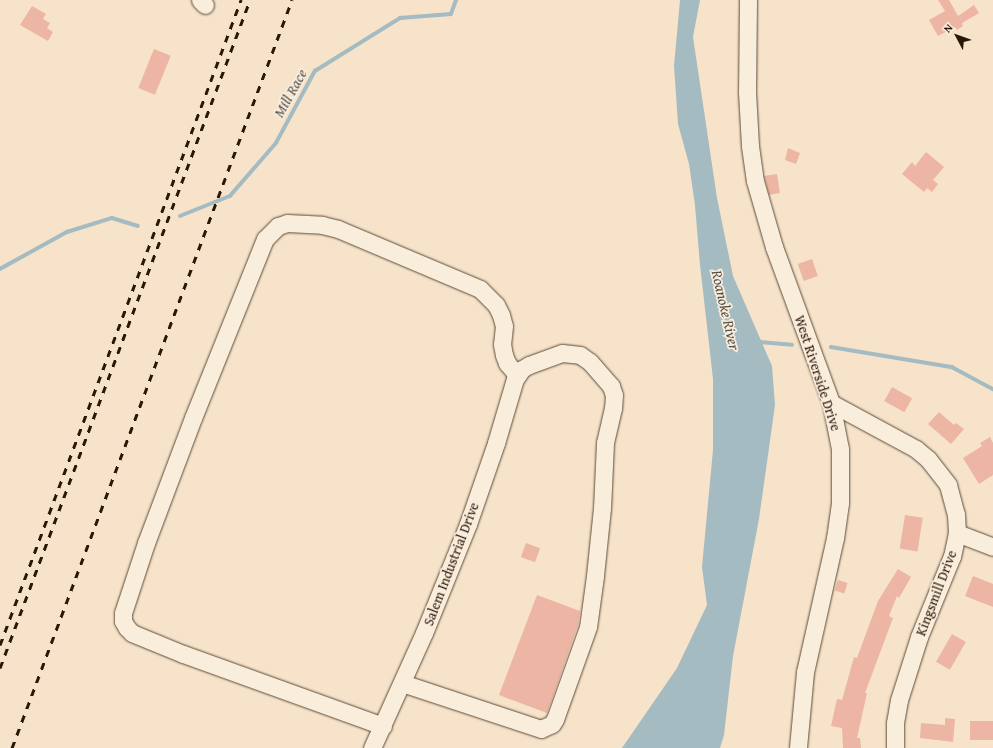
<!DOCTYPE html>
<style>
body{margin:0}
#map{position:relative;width:993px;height:748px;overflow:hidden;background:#f6e3c9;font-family:"Gentium Book Plus",serif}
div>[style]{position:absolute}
.water>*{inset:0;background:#a4bbc2}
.stream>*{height:3.5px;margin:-1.75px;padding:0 1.75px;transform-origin:1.75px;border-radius:1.75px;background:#a4bbc2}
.building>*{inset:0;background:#edb5a4;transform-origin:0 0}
.roads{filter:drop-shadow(0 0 1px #5d4a38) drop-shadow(0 0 1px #5d4a38)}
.minor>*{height:17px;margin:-8.5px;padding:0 8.5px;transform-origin:8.5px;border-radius:8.5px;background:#f9eddc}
.rail>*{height:3px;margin-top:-1.5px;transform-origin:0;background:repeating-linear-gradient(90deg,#2a1708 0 7px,transparent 0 14px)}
span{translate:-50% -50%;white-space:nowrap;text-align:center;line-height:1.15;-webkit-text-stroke:3.5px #f9eddc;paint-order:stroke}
.street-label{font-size:14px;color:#2a1708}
.water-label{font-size:15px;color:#555049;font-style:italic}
.north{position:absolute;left:937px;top:16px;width:40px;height:40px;-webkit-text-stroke:3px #f9eddc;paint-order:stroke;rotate:311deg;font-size:11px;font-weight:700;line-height:16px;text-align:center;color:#2a1708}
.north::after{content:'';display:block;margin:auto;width:14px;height:18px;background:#2a1708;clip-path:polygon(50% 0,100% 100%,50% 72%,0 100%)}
</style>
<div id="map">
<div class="water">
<div style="clip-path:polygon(680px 0,700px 0,693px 37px,717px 198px,733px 276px,772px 366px,775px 405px,759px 519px,733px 656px,724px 735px,720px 748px,622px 748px,677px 668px,707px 605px,702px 567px,713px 450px,713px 379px,700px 265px,695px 205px,689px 164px,678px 124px,674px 66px)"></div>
</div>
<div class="stream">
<div style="left:180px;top:216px;width:54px;rotate:-21.8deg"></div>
<div style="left:230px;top:196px;width:70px;rotate:-49deg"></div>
<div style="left:276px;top:143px;width:82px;rotate:-61.6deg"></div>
<div style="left:315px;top:71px;width:100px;rotate:-31.9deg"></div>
<div style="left:400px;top:18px;width:51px;rotate:-4.5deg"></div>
<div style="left:451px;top:14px;width:15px;rotate:-70deg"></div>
<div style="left:0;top:269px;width:77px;rotate:-28.9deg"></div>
<div style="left:67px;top:232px;width:47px;rotate:-17.3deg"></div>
<div style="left:112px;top:218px;width:27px;rotate:17deg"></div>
<div style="left:757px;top:345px;width:4px;rotate:-45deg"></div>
<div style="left:760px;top:342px;width:32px;rotate:5deg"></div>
<div style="left:831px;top:347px;width:123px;rotate:9.4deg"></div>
<div style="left:952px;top:367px;width:47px;rotate:28.2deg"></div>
</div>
<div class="building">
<div style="clip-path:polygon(938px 0,949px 0,958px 16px,974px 5px,979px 13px,962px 23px,963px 26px,957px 30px,955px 27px,938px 36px,929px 20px,945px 11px)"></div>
<div style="clip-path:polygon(32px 6px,46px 14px,43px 19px,50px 23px,47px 28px,53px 32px,48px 41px,20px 25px)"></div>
<div style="left:154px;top:49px;width:18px;height:42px;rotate:22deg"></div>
<div style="clip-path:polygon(788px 148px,800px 153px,796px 164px,785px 160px)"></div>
<div style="clip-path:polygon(926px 152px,944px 167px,933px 180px,938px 184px,932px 192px,927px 188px,924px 192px,902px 174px,912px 162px,915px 166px)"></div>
<div style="clip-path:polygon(777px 174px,780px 193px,769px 195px,764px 176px)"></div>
<div style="left:812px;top:259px;width:18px;height:15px;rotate:71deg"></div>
<div style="left:892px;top:387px;width:23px;height:16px;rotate:29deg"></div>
<div style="clip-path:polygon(939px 412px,954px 425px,956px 423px,964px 429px,951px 444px,928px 424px)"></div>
<div style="clip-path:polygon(990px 437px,993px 443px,993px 475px,979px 484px,963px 458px,982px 446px,980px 443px)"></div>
<div style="left:905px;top:515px;width:18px;height:34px;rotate:9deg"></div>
<div style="left:526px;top:543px;width:15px;height:15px;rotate:20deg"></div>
<div style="clip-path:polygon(898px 569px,911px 577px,899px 598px,897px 596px,889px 616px,893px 618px,865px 693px,867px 693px,857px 738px,860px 738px,861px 748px,843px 748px,842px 728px,831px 726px,837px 699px,842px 700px,854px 657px,857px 658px,878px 601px)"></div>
<div style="clip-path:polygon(973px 576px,993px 584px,993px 607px,965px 596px)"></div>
<div style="left:838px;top:580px;width:10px;height:11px;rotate:17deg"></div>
<div style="clip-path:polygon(537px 595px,580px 611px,578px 625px,547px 713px,499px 695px)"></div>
<div style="left:952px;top:634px;width:16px;height:32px;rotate:30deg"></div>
<div style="clip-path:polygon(945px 718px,955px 719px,953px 742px,920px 738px,921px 723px,945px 725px)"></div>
<div style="left:993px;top:721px;width:19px;height:23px;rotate:90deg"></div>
</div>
<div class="roads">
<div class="minor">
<div style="left:200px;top:0;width:7px;rotate:45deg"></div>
<div style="left:748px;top:0;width:92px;rotate:90.6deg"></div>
<div style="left:747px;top:92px;width:54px;rotate:86.8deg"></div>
<div style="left:750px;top:146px;width:35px;rotate:82deg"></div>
<div style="left:755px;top:181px;width:69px;rotate:73.9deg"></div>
<div style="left:774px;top:247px;width:166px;rotate:69.9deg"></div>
<div style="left:831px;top:403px;width:47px;rotate:78.9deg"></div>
<div style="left:840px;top:449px;width:54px;rotate:90deg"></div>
<div style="left:840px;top:503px;width:35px;rotate:98deg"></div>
<div style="left:835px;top:538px;width:137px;rotate:102.6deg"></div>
<div style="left:805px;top:672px;width:76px;rotate:95.3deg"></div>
<div style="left:831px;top:403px;width:97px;rotate:28.4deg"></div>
<div style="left:916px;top:449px;width:16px;rotate:40deg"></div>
<div style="left:928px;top:459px;width:33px;rotate:52deg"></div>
<div style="left:948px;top:485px;width:30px;rotate:75deg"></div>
<div style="left:956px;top:514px;width:19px;rotate:87deg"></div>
<div style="left:957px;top:533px;width:24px;rotate:102deg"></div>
<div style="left:952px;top:556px;width:87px;rotate:112.2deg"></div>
<div style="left:919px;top:637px;width:66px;rotate:107.6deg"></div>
<div style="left:899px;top:700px;width:23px;rotate:100deg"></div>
<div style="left:895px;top:723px;width:25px;rotate:90deg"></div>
<div style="left:957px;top:533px;width:39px;rotate:21deg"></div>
<div style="left:383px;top:726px;width:213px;rotate:-160.2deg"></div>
<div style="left:183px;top:654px;width:55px;rotate:-157.6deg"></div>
<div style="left:132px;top:633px;width:7px;rotate:-135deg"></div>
<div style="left:127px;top:628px;width:8px;rotate:-120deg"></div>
<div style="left:123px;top:621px;width:8px;rotate:-90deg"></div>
<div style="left:123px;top:613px;width:74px;rotate:-71.8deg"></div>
<div style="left:146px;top:543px;width:134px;rotate:-69.4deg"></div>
<div style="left:193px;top:418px;width:193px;rotate:-68.1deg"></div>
<div style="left:265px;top:239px;width:18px;rotate:-45deg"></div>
<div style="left:278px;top:226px;width:9px;rotate:-18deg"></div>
<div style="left:287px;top:223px;width:35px;rotate:3deg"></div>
<div style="left:322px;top:225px;width:16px;rotate:14deg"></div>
<div style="left:338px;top:229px;width:154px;rotate:22.9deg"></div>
<div style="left:480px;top:289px;width:23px;rotate:45deg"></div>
<div style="left:496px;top:305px;width:11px;rotate:63deg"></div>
<div style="left:501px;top:315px;width:11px;rotate:75deg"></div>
<div style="left:504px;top:326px;width:18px;rotate:96deg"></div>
<div style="left:502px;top:344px;width:11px;rotate:80deg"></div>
<div style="left:504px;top:355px;width:9px;rotate:69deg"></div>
<div style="left:507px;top:363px;width:16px;rotate:50deg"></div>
<div style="left:372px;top:748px;width:126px;rotate:-65.7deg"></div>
<div style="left:424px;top:633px;width:118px;rotate:-68deg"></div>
<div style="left:468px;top:524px;width:86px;rotate:-70.9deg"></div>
<div style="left:496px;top:443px;width:67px;rotate:-73.5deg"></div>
<div style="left:515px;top:379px;width:12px;rotate:-55deg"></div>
<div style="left:522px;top:369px;width:8px;rotate:-30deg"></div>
<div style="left:529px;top:365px;width:35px;rotate:-20deg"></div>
<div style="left:562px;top:353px;width:18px;rotate:6deg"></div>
<div style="left:580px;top:355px;width:12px;rotate:35deg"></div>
<div style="left:590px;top:362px;width:32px;rotate:49deg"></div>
<div style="left:611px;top:386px;width:9px;rotate:72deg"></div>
<div style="left:614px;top:395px;width:13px;rotate:94deg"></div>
<div style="left:613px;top:408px;width:36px;rotate:103deg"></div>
<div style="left:605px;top:443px;width:65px;rotate:92.6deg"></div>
<div style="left:602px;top:508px;width:68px;rotate:95.9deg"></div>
<div style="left:595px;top:576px;width:51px;rotate:97.8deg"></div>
<div style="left:588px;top:627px;width:98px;rotate:109.7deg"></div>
<div style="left:555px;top:719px;width:6px;rotate:121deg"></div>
<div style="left:552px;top:724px;width:12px;rotate:156deg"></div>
<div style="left:541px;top:729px;width:146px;rotate:-161.7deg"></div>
</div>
</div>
<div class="rail">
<div style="left:0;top:645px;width:689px;rotate:-69.51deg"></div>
<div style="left:0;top:668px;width:713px;rotate:-69.48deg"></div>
<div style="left:12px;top:748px;width:799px;rotate:-69.48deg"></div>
</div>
<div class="street-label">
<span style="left:818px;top:373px;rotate:72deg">West Riverside Drive</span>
<span style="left:451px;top:564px;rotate:-69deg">Salem Industrial Drive</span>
<span style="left:936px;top:593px;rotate:-69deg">Kingsmill Drive</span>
</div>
<div class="water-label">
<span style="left:290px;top:93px;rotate:-61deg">Mill Race</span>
<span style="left:726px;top:310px;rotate:77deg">Roanoke River</span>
</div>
<div class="north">N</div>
</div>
